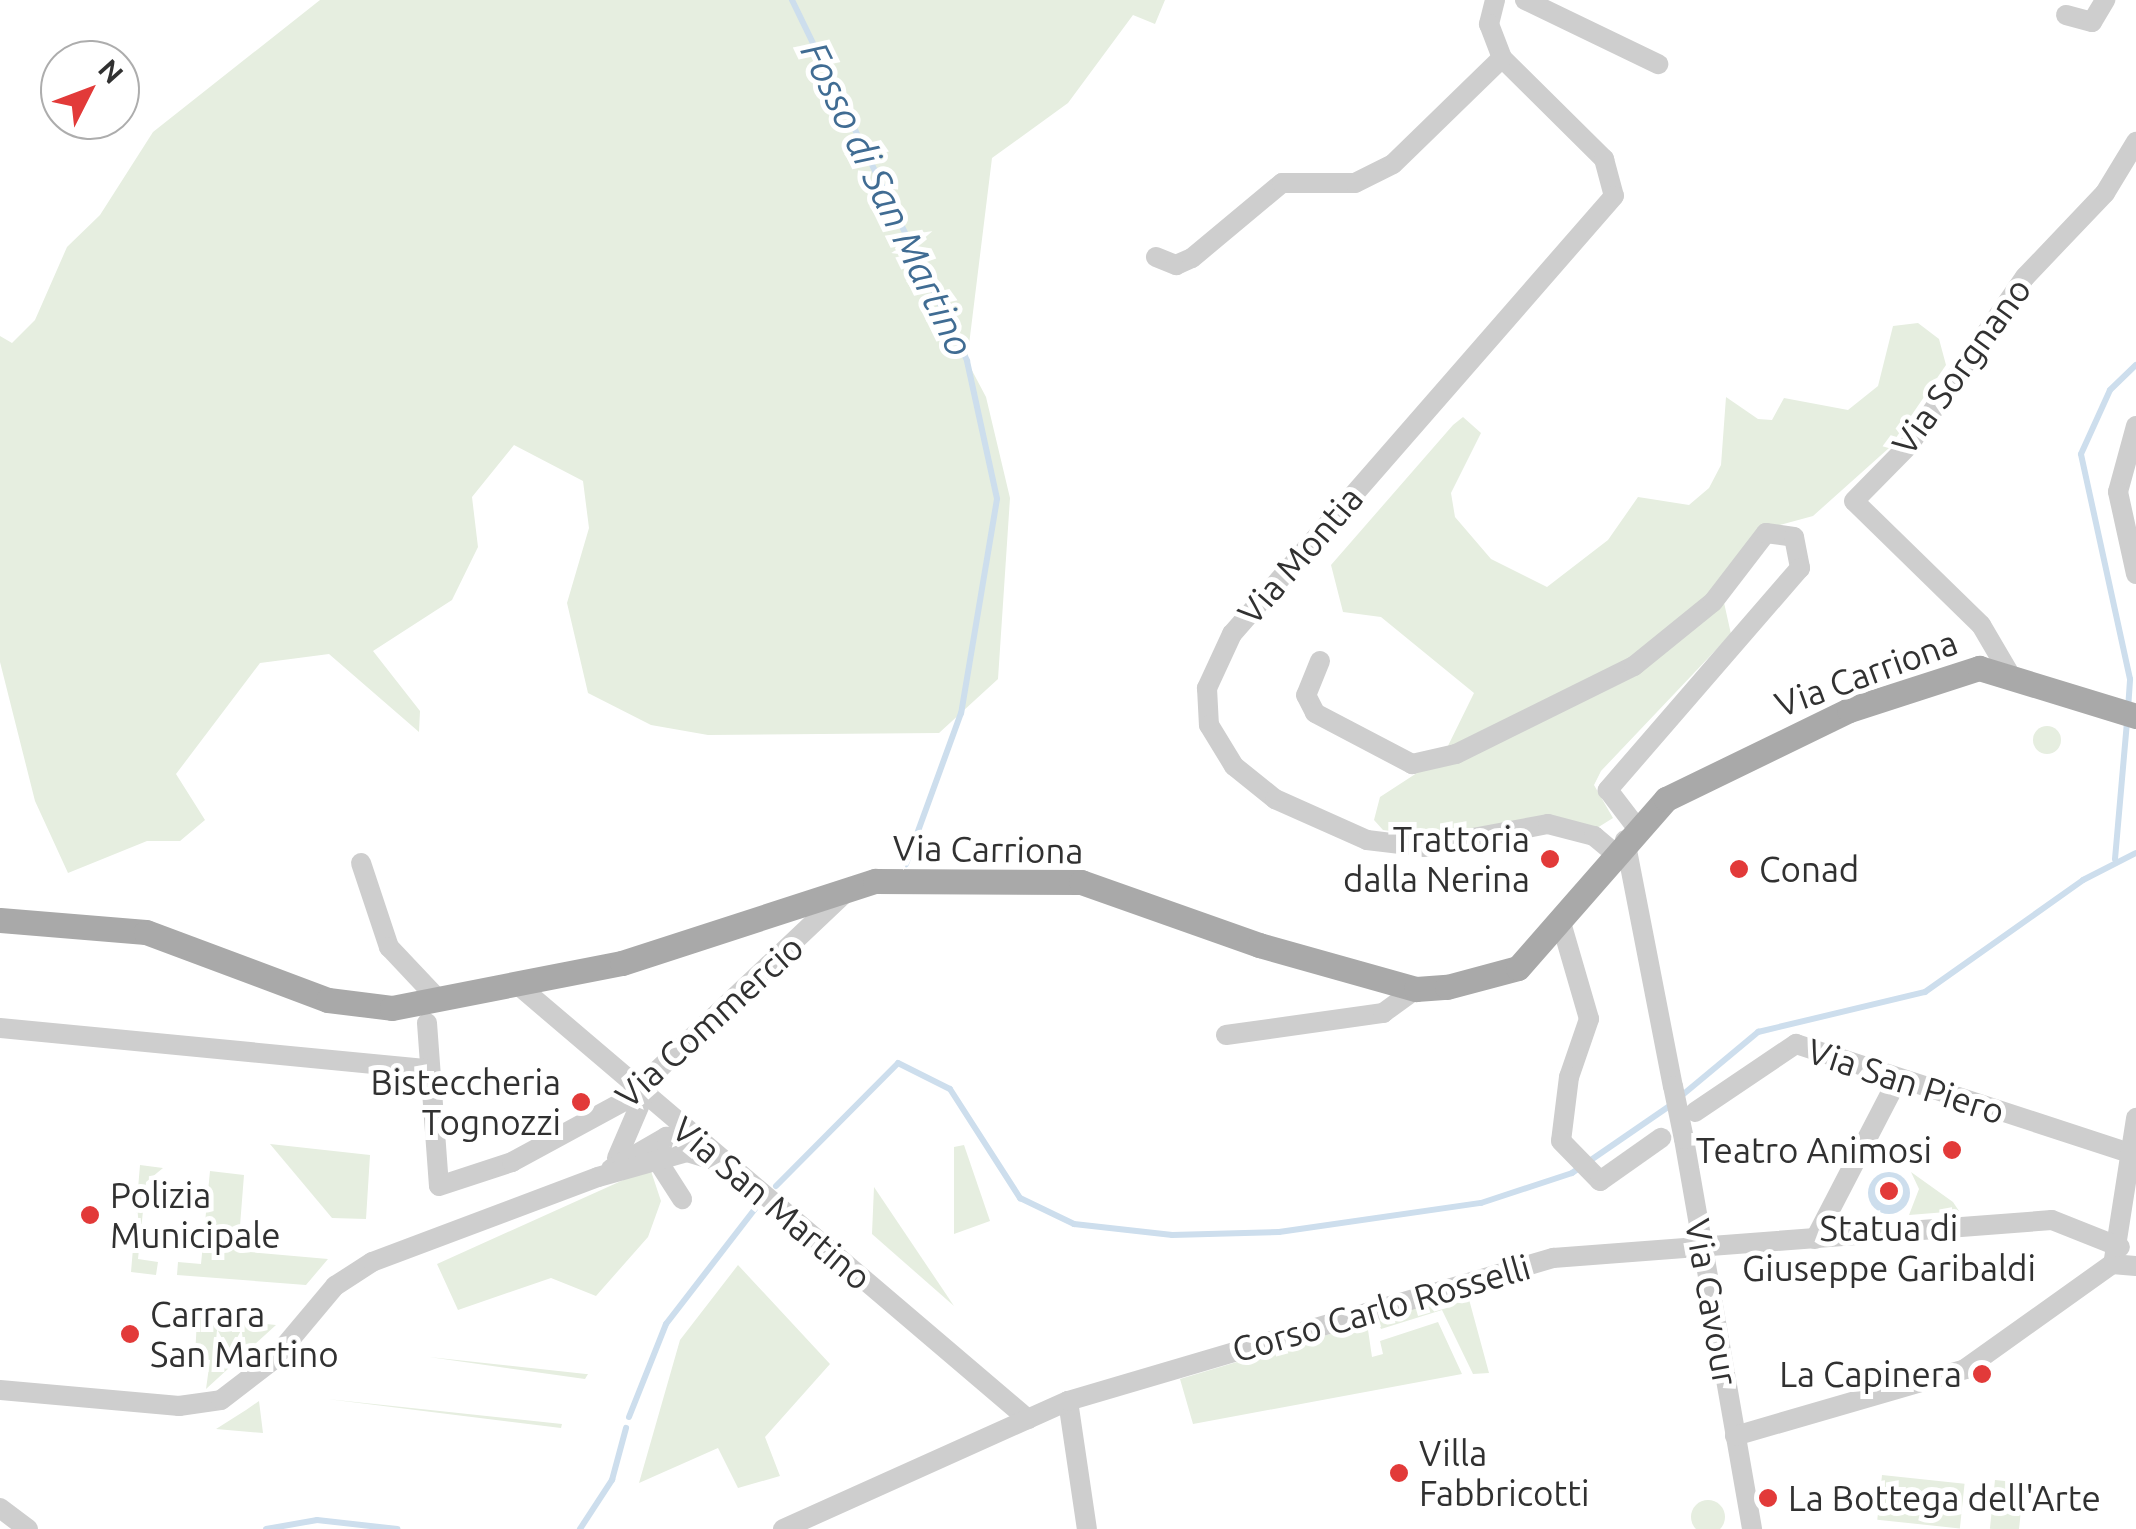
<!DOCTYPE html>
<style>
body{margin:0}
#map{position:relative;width:2136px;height:1529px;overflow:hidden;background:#fff;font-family:Ubuntu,sans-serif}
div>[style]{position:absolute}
.green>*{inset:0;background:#e6eee0;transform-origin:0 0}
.round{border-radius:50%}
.water>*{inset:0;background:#cddeed}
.stream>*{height:6px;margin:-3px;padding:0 3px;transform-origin:3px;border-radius:3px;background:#cddeed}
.minor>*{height:20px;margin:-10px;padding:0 10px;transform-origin:10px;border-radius:10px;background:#cecece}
.major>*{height:25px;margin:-12.5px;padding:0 12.5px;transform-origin:12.5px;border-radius:12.5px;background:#a9a9a9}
.minor-bridge>*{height:20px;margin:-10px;padding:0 10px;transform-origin:10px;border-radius:10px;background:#cecece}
.dots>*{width:28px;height:28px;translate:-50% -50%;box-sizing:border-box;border:5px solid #fff;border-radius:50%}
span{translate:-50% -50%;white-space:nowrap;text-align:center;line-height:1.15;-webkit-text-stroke:10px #fff;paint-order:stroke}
.street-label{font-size:35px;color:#313131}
.poi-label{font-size:35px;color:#313131}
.right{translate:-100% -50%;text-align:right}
.left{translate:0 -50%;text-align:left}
.water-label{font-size:38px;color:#406c93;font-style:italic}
.north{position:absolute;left:40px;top:40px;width:100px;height:100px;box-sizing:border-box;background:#fff;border:2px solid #adadad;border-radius:50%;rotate:48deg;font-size:28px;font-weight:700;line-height:40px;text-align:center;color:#313131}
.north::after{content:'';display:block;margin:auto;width:35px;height:45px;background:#e23a39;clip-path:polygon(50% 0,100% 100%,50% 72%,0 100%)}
</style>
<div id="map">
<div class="green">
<div style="clip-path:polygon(320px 0,1165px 0,1155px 24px,1133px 15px,1068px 103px,992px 158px,967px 361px,986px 397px,1010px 498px,998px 679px,939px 733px,708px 735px,651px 725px,588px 693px,567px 603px,589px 528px,583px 481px,514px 445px,472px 497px,478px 547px,452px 600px,373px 651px,420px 711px,419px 732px,329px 654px,260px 663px,176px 774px,205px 820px,180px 841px,147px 841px,68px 873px,35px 801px,0 662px,0 336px,12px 343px,35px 320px,67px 247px,100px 215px,153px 132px)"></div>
<div style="clip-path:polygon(1918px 323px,1939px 339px,1946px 365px,1889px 448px,1813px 516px,1762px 530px,1723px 598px,1731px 634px,1601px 771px,1594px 785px,1613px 818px,1597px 828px,1558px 817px,1437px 837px,1383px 830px,1374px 820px,1380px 797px,1443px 756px,1474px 693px,1381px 617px,1343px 612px,1331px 565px,1453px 425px,1463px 417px,1481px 433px,1451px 493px,1455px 517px,1491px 559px,1547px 587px,1608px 540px,1638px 497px,1689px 505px,1709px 488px,1721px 465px,1726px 397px,1758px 419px,1772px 420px,1784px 398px,1848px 410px,1878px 386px,1893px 326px)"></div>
<div class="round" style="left:2033px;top:726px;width:28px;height:28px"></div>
<div style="clip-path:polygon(270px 1144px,370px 1155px,366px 1219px,332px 1218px)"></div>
<div style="clip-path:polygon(964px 1145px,990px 1221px,954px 1234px,954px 1147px)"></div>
<div style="clip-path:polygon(140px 1165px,163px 1168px,146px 1182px,138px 1259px,158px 1262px,156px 1275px,131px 1272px)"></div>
<div style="clip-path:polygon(650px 1168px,661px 1201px,648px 1237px,596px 1296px,551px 1278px,458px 1310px,437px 1264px)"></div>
<div style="clip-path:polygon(210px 1171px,244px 1175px,238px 1251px,328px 1259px,306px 1285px,177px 1275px,178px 1262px,201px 1264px)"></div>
<div style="clip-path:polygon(1911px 1172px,1953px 1202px,1959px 1211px,1909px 1215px,1919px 1189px)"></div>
<div style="clip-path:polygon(874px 1187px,954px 1306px,872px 1234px)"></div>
<div style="clip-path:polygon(738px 1265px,830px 1364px,765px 1437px,780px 1476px,738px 1488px,718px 1448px,639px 1483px,680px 1340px)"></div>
<div style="clip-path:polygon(1467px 1292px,1489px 1373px,1473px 1374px,1442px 1310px,1381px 1329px,1377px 1320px)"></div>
<div style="clip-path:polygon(197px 1318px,205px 1318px,276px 1325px,206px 1389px,210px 1360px,195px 1358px)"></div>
<div style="clip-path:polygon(1438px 1322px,1462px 1374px,1193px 1424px,1180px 1379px,1367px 1323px,1372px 1357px,1383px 1354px,1380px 1341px)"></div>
<div style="clip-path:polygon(429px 1357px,586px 1374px,588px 1374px,585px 1379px)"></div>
<div style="clip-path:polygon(327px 1399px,562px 1424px,561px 1428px)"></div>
<div style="clip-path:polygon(259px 1401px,263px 1433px,216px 1429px,246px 1410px)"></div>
<div style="left:1882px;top:1475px;width:83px;height:45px;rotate:6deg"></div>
<div style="left:1995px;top:1480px;width:29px;height:49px;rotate:6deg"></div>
<div class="round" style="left:1691px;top:1500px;width:34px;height:34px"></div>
</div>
<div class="water">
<div class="round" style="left:1868px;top:1172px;width:42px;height:42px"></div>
</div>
<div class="stream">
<div style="left:792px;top:0;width:401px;rotate:64.1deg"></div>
<div style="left:967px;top:361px;width:141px;rotate:77.7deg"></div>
<div style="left:997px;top:499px;width:217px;rotate:99.5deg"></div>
<div style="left:961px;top:713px;width:161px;rotate:110deg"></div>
<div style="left:2128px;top:709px;width:30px;rotate:-86deg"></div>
<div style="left:2130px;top:679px;width:230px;rotate:-102.3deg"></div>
<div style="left:2081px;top:454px;width:70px;rotate:-65.6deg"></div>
<div style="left:2110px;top:390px;width:36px;rotate:-44deg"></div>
<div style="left:2115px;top:859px;width:138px;rotate:-85deg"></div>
<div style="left:1680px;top:1097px;width:102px;rotate:-39.8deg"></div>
<div style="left:1758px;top:1032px;width:172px;rotate:-13.5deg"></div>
<div style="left:1925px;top:992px;width:194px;rotate:-35.3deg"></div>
<div style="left:2083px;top:880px;width:59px;rotate:-27deg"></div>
<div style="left:776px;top:1186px;width:173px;rotate:-45.2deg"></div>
<div style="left:898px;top:1063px;width:58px;rotate:26.6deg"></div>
<div style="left:950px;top:1089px;width:130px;rotate:57.3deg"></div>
<div style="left:1020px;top:1198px;width:60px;rotate:25.7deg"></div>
<div style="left:1074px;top:1224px;width:99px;rotate:6.4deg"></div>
<div style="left:1172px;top:1235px;width:107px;rotate:-1.6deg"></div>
<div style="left:1279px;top:1232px;width:204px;rotate:-8.2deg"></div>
<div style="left:1481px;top:1203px;width:96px;rotate:-18.2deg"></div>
<div style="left:1572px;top:1173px;width:120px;rotate:-34.5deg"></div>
<div style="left:629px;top:1417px;width:100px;rotate:-68.3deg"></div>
<div style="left:666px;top:1324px;width:145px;rotate:-52.3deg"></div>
<div style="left:266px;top:1529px;width:52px;rotate:-10deg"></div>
<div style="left:317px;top:1520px;width:81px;rotate:6.4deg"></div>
<div style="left:580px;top:1529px;width:59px;rotate:-56.9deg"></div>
<div style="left:612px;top:1480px;width:54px;rotate:-74.9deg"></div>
</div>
<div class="minor">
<div style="left:1495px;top:0;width:25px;rotate:104deg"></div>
<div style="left:1489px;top:24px;width:36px;rotate:69deg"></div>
<div style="left:1502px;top:58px;width:144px;rotate:44.7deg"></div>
<div style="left:1604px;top:159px;width:38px;rotate:75deg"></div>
<div style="left:1614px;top:196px;width:581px;rotate:131.09deg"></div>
<div style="left:1232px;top:634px;width:60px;rotate:114.8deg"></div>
<div style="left:1207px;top:688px;width:37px;rotate:87deg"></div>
<div style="left:1209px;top:725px;width:48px;rotate:58.6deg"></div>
<div style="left:1234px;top:766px;width:53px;rotate:38.8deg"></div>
<div style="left:1275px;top:799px;width:101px;rotate:24deg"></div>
<div style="left:1367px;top:840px;width:57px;rotate:7deg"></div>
<div style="left:1424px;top:847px;width:126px;rotate:-10.5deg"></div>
<div style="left:1548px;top:824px;width:48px;rotate:14.6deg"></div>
<div style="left:1594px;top:836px;width:26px;rotate:40deg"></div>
<div style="left:1525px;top:0;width:148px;rotate:25.7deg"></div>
<div style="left:2066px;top:15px;width:27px;rotate:15deg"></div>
<div style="left:2092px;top:22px;width:26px;rotate:-59deg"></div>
<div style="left:1156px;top:257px;width:22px;rotate:22deg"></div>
<div style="left:1176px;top:265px;width:17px;rotate:-24deg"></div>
<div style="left:1192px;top:258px;width:117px;rotate:-39.8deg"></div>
<div style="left:1282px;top:183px;width:73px"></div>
<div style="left:1355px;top:183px;width:42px;rotate:-26.6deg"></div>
<div style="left:1393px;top:164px;width:152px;rotate:-44.2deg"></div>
<div style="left:2136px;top:426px;width:68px;rotate:105.3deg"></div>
<div style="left:2118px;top:492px;width:84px;rotate:77.6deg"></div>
<div style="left:1320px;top:661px;width:37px;rotate:112deg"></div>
<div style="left:1306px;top:695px;width:20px;rotate:63deg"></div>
<div style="left:1315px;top:713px;width:110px;rotate:27.7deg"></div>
<div style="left:1412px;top:764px;width:45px;rotate:-12.8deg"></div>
<div style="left:1456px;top:754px;width:199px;rotate:-26.3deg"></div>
<div style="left:1634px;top:666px;width:102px;rotate:-39deg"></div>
<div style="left:1713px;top:602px;width:87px;rotate:-52.5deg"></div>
<div style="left:1766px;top:533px;width:28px;rotate:8deg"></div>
<div style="left:1794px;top:537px;width:32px;rotate:79deg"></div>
<div style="left:1800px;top:568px;width:294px;rotate:130.9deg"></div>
<div style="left:1608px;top:790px;width:48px;rotate:52.7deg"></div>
<div style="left:2008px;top:671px;width:53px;rotate:-120.4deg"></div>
<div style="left:1981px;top:625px;width:177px;rotate:-135.7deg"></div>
<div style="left:1854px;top:501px;width:78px;rotate:-45.5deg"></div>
<div style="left:1909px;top:445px;width:204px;rotate:-55.4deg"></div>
<div style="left:2025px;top:277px;width:116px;rotate:-46.4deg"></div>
<div style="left:2105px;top:193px;width:60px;rotate:-58.7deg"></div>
<div style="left:1625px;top:840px;width:251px;rotate:79deg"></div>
<div style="left:361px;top:863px;width:89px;rotate:71.6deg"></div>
<div style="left:389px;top:947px;width:73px;rotate:46.7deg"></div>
<div style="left:1560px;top:919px;width:104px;rotate:73.8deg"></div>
<div style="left:1589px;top:1019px;width:61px;rotate:109deg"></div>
<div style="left:1569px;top:1077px;width:64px;rotate:97.1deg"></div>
<div style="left:1561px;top:1141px;width:56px;rotate:45.7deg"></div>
<div style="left:1600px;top:1181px;width:75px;rotate:-35.2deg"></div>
<div style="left:518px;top:985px;width:670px;rotate:40.4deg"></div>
<div style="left:427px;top:1023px;width:163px;rotate:85.8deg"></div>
<div style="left:439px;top:1186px;width:77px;rotate:-18.2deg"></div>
<div style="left:512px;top:1162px;width:130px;rotate:-28.5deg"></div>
<div style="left:626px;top:1100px;width:301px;rotate:-43.4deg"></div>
<div style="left:0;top:1028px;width:427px;rotate:5.5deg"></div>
<div style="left:1226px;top:1035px;width:159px;rotate:-8deg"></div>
<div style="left:1383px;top:1013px;width:41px;rotate:-36deg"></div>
<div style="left:1695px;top:1112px;width:122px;rotate:-34deg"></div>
<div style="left:1796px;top:1044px;width:354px;rotate:18.1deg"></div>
<div style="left:1684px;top:1139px;width:396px;rotate:80.1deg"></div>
<div style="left:617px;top:1158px;width:69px;rotate:-66.8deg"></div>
<div style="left:659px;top:1163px;width:43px;rotate:57.4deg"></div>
<div style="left:611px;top:1169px;width:64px;rotate:-30.2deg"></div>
<div style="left:666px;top:1137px;width:24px;rotate:-5deg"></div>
<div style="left:1815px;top:1239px;width:180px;rotate:-62.6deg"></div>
<div style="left:2114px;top:1259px;width:143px;rotate:-81.1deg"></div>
<div style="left:0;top:1390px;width:180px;rotate:5.1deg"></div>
<div style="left:179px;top:1406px;width:42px;rotate:-8.1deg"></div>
<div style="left:221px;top:1400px;width:66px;rotate:-37.6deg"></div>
<div style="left:273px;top:1360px;width:97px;rotate:-50deg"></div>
<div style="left:335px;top:1286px;width:44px;rotate:-33deg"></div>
<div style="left:372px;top:1262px;width:241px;rotate:-20.6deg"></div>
<div style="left:598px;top:1177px;width:92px;rotate:-15.7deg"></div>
<div style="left:687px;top:1152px;width:34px;rotate:17deg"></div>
<div style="left:1068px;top:1401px;width:129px;rotate:81.6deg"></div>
<div style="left:1735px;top:1436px;width:240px;rotate:-16.2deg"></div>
<div style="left:1965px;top:1369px;width:181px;rotate:-35.5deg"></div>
<div style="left:2112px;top:1264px;width:24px;rotate:5deg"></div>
<div style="left:0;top:1508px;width:35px;rotate:37deg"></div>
<div style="left:783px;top:1529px;width:312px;rotate:-24.2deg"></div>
<div style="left:1068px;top:1401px;width:506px;rotate:-16.43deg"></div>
<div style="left:1553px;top:1258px;width:500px;rotate:-4.35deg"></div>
<div style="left:2052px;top:1220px;width:73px;rotate:21.7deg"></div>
</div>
<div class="major">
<div style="left:0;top:920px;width:146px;rotate:4.7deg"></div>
<div style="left:146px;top:932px;width:194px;rotate:20.5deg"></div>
<div style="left:328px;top:1000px;width:64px;rotate:7.1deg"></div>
<div style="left:392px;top:1008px;width:234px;rotate:-11.1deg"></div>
<div style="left:622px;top:963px;width:266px;rotate:-18deg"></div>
<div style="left:875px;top:881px;width:206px;rotate:0.3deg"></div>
<div style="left:1081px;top:882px;width:189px;rotate:19.5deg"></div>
<div style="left:1259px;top:945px;width:163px;rotate:15.7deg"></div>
<div style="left:1416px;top:989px;width:31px;rotate:-4deg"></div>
<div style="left:1447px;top:987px;width:73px;rotate:-15deg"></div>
<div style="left:1518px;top:968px;width:225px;rotate:-48.8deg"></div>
<div style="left:1666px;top:799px;width:203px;rotate:-25.9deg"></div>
<div style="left:1849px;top:710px;width:137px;rotate:-17.9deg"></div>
<div style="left:1979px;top:668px;width:164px;rotate:17deg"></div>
</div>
<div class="minor-bridge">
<div style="left:1673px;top:1086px;width:54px;rotate:78.3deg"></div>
</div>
<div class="dots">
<div style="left:1550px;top:859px;background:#e23a39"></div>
<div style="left:1739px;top:869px;background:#e23a39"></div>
<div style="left:581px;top:1102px;background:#e23a39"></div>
<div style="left:1952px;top:1150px;background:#e23a39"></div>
<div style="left:1889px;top:1191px;background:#e23a39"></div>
<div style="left:90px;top:1215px;background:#e23a39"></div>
<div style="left:130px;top:1334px;background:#e23a39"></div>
<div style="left:1982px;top:1374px;background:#e23a39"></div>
<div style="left:1399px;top:1473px;background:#e23a39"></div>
<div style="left:1768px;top:1498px;background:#e23a39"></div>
</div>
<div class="street-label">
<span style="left:1961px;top:366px;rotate:-54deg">Via Sorgnano</span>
<span style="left:1300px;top:555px;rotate:-49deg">Via Montia</span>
<span style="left:1866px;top:673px;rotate:-20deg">Via Carriona</span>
<span style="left:988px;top:849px;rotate:1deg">Via Carriona</span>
<span style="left:709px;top:1021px;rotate:-42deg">Via Commercio</span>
<span style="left:1906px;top:1081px;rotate:18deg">Via San Piero</span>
<span style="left:772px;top:1203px;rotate:40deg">Via San Martino</span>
<span style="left:1712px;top:1302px;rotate:80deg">Via Cavour</span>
<span style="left:1381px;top:1308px;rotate:-16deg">Corso Carlo Rosselli</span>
</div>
<div class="poi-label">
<span class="right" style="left:1530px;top:859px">Trattoria<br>dalla Nerina</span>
<span class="left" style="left:1759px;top:869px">Conad</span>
<span class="right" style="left:561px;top:1102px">Bisteccheria<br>Tognozzi</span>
<span class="right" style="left:1932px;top:1150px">Teatro Animosi</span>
<span class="left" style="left:110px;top:1215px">Polizia<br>Municipale</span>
<span style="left:1889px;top:1248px">Statua di<br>Giuseppe Garibaldi</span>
<span class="left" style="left:150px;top:1334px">Carrara<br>San Martino</span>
<span class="right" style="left:1962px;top:1374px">La Capinera</span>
<span class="left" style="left:1419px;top:1473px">Villa<br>Fabbricotti</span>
<span class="left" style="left:1788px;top:1498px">La Bottega dell'Arte</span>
</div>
<div class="water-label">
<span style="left:887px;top:199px;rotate:64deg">Fosso di San Martino</span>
</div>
<div class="north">N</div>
</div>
